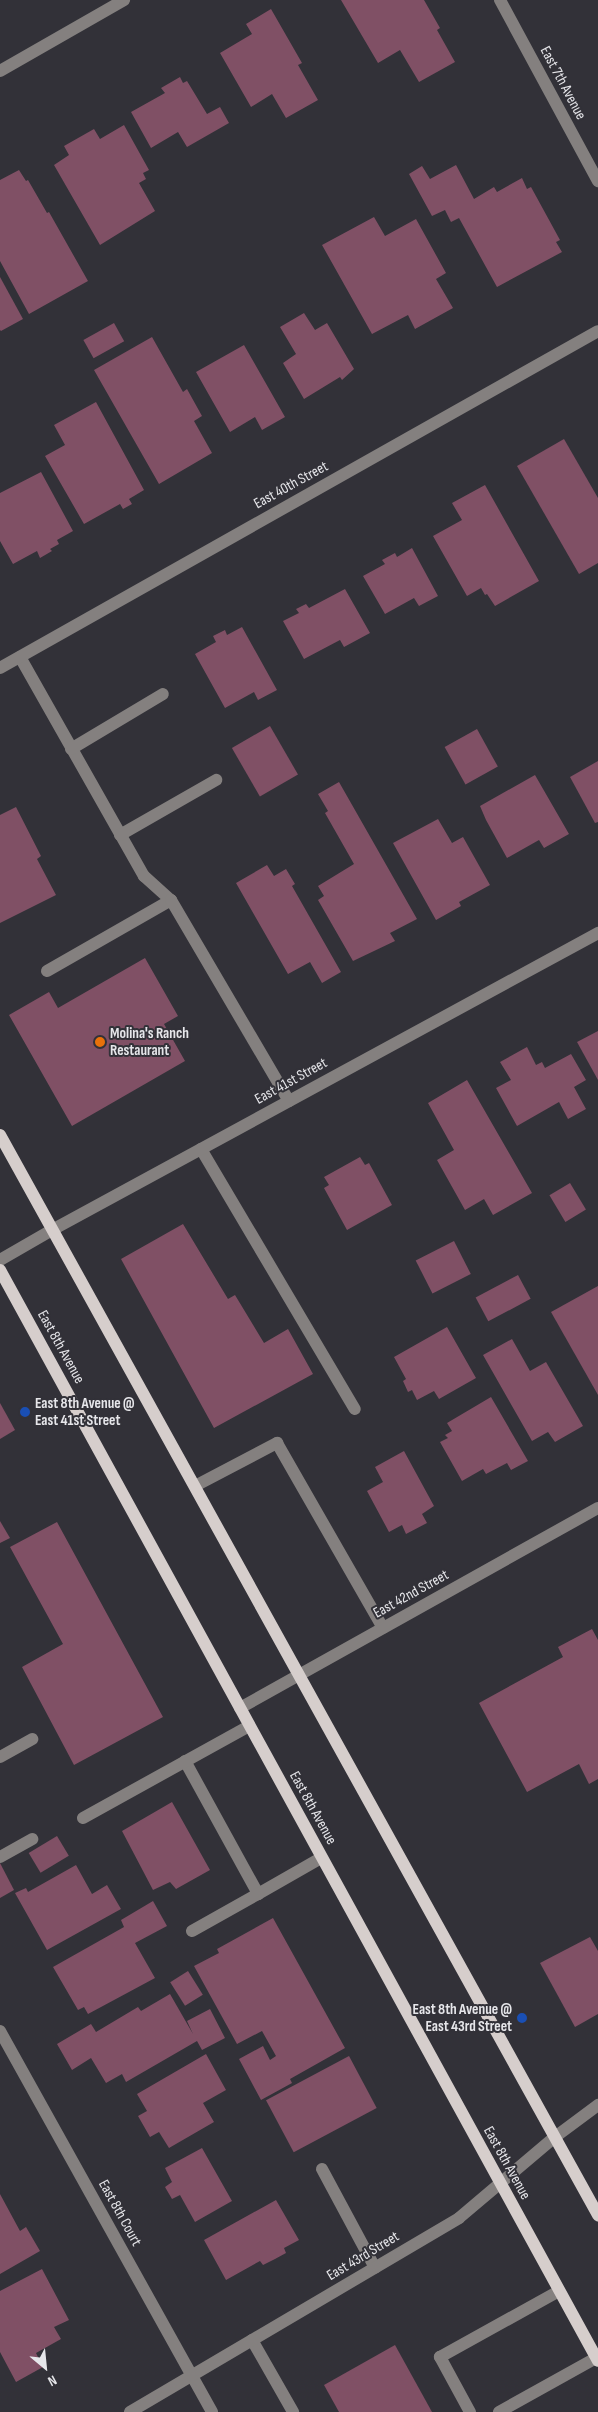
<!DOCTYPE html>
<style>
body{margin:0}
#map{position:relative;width:598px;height:2412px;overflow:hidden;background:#323138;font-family:"Sofia Sans Condensed",sans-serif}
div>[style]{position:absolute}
.building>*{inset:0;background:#805065;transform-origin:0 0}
.minor>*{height:12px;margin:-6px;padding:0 6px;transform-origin:6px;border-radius:6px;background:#84807f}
.major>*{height:12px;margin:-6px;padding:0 6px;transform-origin:6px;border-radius:6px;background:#d6cecc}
.dots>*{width:14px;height:14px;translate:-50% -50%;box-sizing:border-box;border:2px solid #323138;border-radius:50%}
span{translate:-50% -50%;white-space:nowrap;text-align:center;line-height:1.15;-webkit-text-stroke:4px #323138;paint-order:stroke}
.street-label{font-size:15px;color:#e6e6ea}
.poi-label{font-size:15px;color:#e6e6ea;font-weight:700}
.left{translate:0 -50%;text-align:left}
.right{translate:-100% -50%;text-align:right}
.north{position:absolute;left:20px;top:2342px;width:50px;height:50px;-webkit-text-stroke:4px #323138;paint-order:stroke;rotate:152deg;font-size:14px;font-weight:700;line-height:20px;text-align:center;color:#e6e6ea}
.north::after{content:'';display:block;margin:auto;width:18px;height:22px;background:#e6e6ea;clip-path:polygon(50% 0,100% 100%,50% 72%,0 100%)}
</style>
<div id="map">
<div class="building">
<div style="clip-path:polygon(341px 0,424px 0,440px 28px,437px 30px,455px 62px,419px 82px,400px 50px,378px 63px)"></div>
<div style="clip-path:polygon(271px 9px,302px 63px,298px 65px,318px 100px,286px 118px,272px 94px,251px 107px,220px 53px,252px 34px,246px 24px)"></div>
<div style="clip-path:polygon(180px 77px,183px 83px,187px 81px,207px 114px,220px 107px,229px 123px,187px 147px,178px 132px,151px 148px,131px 112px,165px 93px,161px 88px)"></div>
<div style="clip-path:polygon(124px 125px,149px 170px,143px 173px,146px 179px,139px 183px,155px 211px,100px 245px,54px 165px,69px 155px,64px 146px,94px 129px,100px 139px)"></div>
<div style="clip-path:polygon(456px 165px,474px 199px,494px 187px,497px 192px,522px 178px,527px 189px,531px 187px,560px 240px,556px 242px,562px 252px,497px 287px,459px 218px,451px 222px,445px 210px,432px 216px,409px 174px,422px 166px,430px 179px)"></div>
<div style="clip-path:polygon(19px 170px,26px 181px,28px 180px,47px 213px,49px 212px,88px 281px,29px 314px,0 261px,0 180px)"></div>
<div style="clip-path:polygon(374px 217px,385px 236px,416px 219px,446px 273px,436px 279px,453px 308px,415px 329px,408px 315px,372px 334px,322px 245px)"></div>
<div style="clip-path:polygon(0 277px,23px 319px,1px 331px,0 330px)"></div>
<div style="clip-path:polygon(304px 313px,315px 330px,327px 323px,354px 369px,342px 380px,340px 377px,304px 399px,283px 363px,296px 354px,280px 327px)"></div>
<div style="left:114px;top:323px;width:21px;height:35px;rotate:61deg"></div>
<div style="clip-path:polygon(152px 337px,183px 392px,187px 389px,202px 416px,194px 421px,212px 453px,159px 484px,94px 370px)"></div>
<div style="clip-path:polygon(244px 345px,285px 417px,262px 430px,255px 417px,230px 432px,196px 372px)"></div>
<div style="clip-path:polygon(96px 402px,144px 490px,129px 499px,132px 504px,123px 509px,120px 504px,84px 524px,45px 456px,65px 445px,54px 425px)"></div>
<div style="clip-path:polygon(564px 439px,598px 498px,598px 563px,579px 574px,517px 466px)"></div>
<div style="clip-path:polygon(41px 472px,73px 531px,57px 540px,59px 544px,50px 549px,52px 551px,40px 558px,37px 551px,13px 564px,0 541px,0 493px)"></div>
<div style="clip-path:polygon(485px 485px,539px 581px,495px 606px,487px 594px,485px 595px,481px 588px,467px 596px,433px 536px,462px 520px,452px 503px)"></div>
<div style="clip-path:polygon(412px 548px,438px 596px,419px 606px,414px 598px,385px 614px,363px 576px,385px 564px,382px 560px,395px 553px,397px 557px)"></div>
<div style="clip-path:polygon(345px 589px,370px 633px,344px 647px,340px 640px,304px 659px,283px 621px,299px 613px,296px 609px,306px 604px,309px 608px)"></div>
<div style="clip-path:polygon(242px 627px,277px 690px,258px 700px,254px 692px,225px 708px,195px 654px,216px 642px,213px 636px,225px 630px,227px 635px)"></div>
<div style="left:270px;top:726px;width:56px;height:44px;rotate:60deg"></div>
<div style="left:477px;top:729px;width:43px;height:37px;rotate:61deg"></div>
<div style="clip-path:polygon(598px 761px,598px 822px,595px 823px,570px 777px)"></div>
<div style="clip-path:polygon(535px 775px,569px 834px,544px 848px,539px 840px,507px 858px,486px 820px,480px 806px)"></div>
<div style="clip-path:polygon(339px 782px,417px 919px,390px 933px,395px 941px,353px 961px,318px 900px,324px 896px,318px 886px,354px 864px,325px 813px,328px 811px,318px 794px)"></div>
<div style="clip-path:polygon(16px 807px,41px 856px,37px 859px,56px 895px,0 923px,0 815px)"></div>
<div style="clip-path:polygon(438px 819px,452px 843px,463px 837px,490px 885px,459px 902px,461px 906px,436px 920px,393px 843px)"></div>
<div style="clip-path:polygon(267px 865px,274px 876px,286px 869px,295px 884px,292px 886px,341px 972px,322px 983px,310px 962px,288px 974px,236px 883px)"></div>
<div style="clip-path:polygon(145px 958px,178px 1016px,164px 1024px,185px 1061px,72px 1126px,9px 1015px,49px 992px,58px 1008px)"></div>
<div style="clip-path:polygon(598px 1031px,598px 1080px,577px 1042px)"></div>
<div style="clip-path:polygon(527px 1047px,536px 1065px,542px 1062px,545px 1068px,571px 1054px,586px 1080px,574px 1087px,586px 1109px,568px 1119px,559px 1102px,517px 1126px,496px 1088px,511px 1080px,500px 1062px)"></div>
<div style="clip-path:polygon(467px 1080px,532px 1193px,493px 1215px,484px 1199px,465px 1210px,437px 1160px,454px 1150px,428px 1103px)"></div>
<div style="clip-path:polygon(360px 1157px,365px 1165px,369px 1163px,392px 1205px,347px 1230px,324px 1188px,329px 1185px,324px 1177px)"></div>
<div style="left:570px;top:1183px;width:31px;height:24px;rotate:59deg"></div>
<div style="clip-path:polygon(183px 1224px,228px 1299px,235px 1295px,264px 1343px,288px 1329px,313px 1374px,214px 1428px,121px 1259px)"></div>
<div style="left:454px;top:1241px;width:37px;height:43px;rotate:63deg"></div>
<div style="left:518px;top:1275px;width:27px;height:48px;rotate:62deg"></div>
<div style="clip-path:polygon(598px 1286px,598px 1395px,551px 1312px)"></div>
<div style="clip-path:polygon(447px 1327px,476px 1378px,439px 1399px,434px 1391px,417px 1400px,412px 1390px,408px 1392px,403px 1381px,406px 1379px,394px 1357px)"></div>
<div style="clip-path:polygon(512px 1339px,530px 1371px,546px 1362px,583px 1426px,555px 1442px,548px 1432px,532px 1441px,483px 1355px)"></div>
<div style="clip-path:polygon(491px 1397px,528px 1461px,511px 1470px,507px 1463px,486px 1474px,483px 1469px,462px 1481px,440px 1442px,448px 1438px,445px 1435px,452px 1431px,447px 1423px)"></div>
<div style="clip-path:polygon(0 1403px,15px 1430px,0 1439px)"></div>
<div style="clip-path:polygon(404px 1451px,434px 1506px,422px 1514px,427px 1523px,406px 1534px,402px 1525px,389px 1532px,367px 1491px,383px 1482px,375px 1467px)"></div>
<div style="clip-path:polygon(0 1521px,10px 1538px,0 1543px)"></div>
<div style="clip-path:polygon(57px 1522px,163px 1717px,74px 1765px,22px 1667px,63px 1644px,10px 1547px)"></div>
<div style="clip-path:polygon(592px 1629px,598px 1640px,598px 1779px,589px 1784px,579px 1764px,527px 1792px,479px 1703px,563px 1657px,558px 1647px)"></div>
<div style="clip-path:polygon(172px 1802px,210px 1870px,176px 1889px,170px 1882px,153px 1890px,122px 1831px)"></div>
<div style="left:57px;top:1836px;width:23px;height:33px;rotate:59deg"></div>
<div style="clip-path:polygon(0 1863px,14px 1890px,0 1898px)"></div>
<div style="clip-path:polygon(76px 1865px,92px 1894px,107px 1885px,121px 1909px,47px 1950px,15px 1893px,26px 1888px,28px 1892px)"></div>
<div style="clip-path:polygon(153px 1901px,167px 1926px,135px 1943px,155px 1978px,88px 2014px,84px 2007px,78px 2010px,53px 1967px,124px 1927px,121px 1920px)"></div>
<div style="clip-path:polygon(273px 1918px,345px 2048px,290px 2079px,292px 2083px,261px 2100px,239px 2059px,263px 2046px,270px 2060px,276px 2056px,262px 2031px,237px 2044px,194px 1966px,219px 1953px,217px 1949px)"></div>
<div style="clip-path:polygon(590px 1937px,598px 1951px,598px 2014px,575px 2027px,540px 1963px)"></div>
<div style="left:188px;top:1971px;width:28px;height:21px;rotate:58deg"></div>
<div style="clip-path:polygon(170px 1994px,193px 2034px,187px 2021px,210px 2009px,225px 2038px,202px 2050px,197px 2041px,126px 2082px,122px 2074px,106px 2083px,91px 2058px,72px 2070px,57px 2044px,91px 2024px,96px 2032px,138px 2007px,141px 2011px)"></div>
<div style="clip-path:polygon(206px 2054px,226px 2090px,203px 2103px,214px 2122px,169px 2148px,159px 2132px,150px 2137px,138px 2116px,147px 2111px,137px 2094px)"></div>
<div style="left:349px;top:2056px;width:59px;height:94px;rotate:62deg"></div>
<div style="clip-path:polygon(202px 2148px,232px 2201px,195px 2222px,180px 2195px,172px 2199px,165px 2187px,172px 2182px,165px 2168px)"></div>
<div style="clip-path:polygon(0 2194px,20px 2231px,26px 2227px,40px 2251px,0 2274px)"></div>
<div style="clip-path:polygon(276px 2200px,299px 2240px,284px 2248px,286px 2253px,275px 2259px,263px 2265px,260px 2261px,226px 2280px,204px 2240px)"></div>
<div style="clip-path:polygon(42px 2269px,69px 2320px,54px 2327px,61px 2339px,36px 2353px,43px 2367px,16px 2382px,0 2352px,0 2291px)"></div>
<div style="clip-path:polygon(395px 2345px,432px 2412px,339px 2412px,324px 2385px)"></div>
</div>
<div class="minor">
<div style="left:500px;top:0;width:206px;rotate:61.6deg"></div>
<div style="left:0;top:71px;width:143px;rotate:-29.8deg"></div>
<div style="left:20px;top:657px;width:252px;rotate:60.5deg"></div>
<div style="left:144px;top:876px;width:36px;rotate:42deg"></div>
<div style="left:0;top:668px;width:686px;rotate:-29.4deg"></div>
<div style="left:71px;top:749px;width:107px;rotate:-30.9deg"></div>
<div style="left:120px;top:835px;width:111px;rotate:-29.8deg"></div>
<div style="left:47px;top:971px;width:143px;rotate:-29.8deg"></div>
<div style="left:171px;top:900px;width:233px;rotate:59.6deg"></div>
<div style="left:201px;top:1149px;width:302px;rotate:59.4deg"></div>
<div style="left:0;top:1260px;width:60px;rotate:-30deg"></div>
<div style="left:52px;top:1230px;width:622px;rotate:-28.54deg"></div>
<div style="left:195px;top:1486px;width:93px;rotate:-27.7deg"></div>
<div style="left:277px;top:1443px;width:213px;rotate:60.2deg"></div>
<div style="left:240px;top:1708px;width:410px;rotate:-29.2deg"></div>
<div style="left:0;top:1757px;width:37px;rotate:-29deg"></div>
<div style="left:185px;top:1761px;width:152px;rotate:61.2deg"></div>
<div style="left:258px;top:1894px;width:73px;rotate:-29.7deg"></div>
<div style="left:83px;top:1818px;width:190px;rotate:-29deg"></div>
<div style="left:0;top:1857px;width:37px;rotate:-29deg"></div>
<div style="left:192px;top:1931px;width:76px;rotate:-29.3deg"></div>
<div style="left:0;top:2031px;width:436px;rotate:60.9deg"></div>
<div style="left:322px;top:2169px;width:112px;rotate:61.8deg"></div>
<div style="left:252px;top:2340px;width:83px;rotate:60.3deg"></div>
<div style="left:130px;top:2412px;width:382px;rotate:-30.5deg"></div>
<div style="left:459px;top:2218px;width:126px;rotate:-40.2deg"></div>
<div style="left:555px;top:2137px;width:54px;rotate:-36.7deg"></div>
<div style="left:470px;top:2412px;width:63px;rotate:-118.6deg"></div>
<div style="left:440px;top:2357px;width:136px;rotate:-29deg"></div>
<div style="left:499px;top:2412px;width:111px;rotate:-29.1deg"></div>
</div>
<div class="major">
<div style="left:0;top:1135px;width:1235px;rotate:61.03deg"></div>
<div style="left:0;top:1270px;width:1244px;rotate:61.27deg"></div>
</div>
<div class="dots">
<div style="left:100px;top:1042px;background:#e8710a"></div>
<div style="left:25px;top:1412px;background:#1a4fb4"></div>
<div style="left:522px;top:2018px;background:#1a4fb4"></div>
</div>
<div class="street-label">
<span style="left:563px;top:83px;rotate:62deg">East 7th Avenue</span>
<span style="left:291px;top:485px;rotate:-29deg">East 40th Street</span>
<span style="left:291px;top:1081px;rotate:-29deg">East 41st Street</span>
<span style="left:61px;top:1347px;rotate:61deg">East 8th Avenue</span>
<span style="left:411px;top:1594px;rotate:-29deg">East 42nd Street</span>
<span style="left:313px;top:1808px;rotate:61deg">East 8th Avenue</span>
<span style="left:507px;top:2163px;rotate:61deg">East 8th Avenue</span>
<span style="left:120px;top:2213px;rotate:61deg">East 8th Court</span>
<span style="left:363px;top:2256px;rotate:-31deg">East 43rd Street</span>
</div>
<div class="poi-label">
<span class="left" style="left:110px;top:1042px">Molina's Ranch<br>Restaurant</span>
<span class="left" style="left:35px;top:1412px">East 8th Avenue @<br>East 41st Street</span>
<span class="right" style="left:512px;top:2018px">East 8th Avenue @<br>East 43rd Street</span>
</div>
<div class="north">N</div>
</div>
